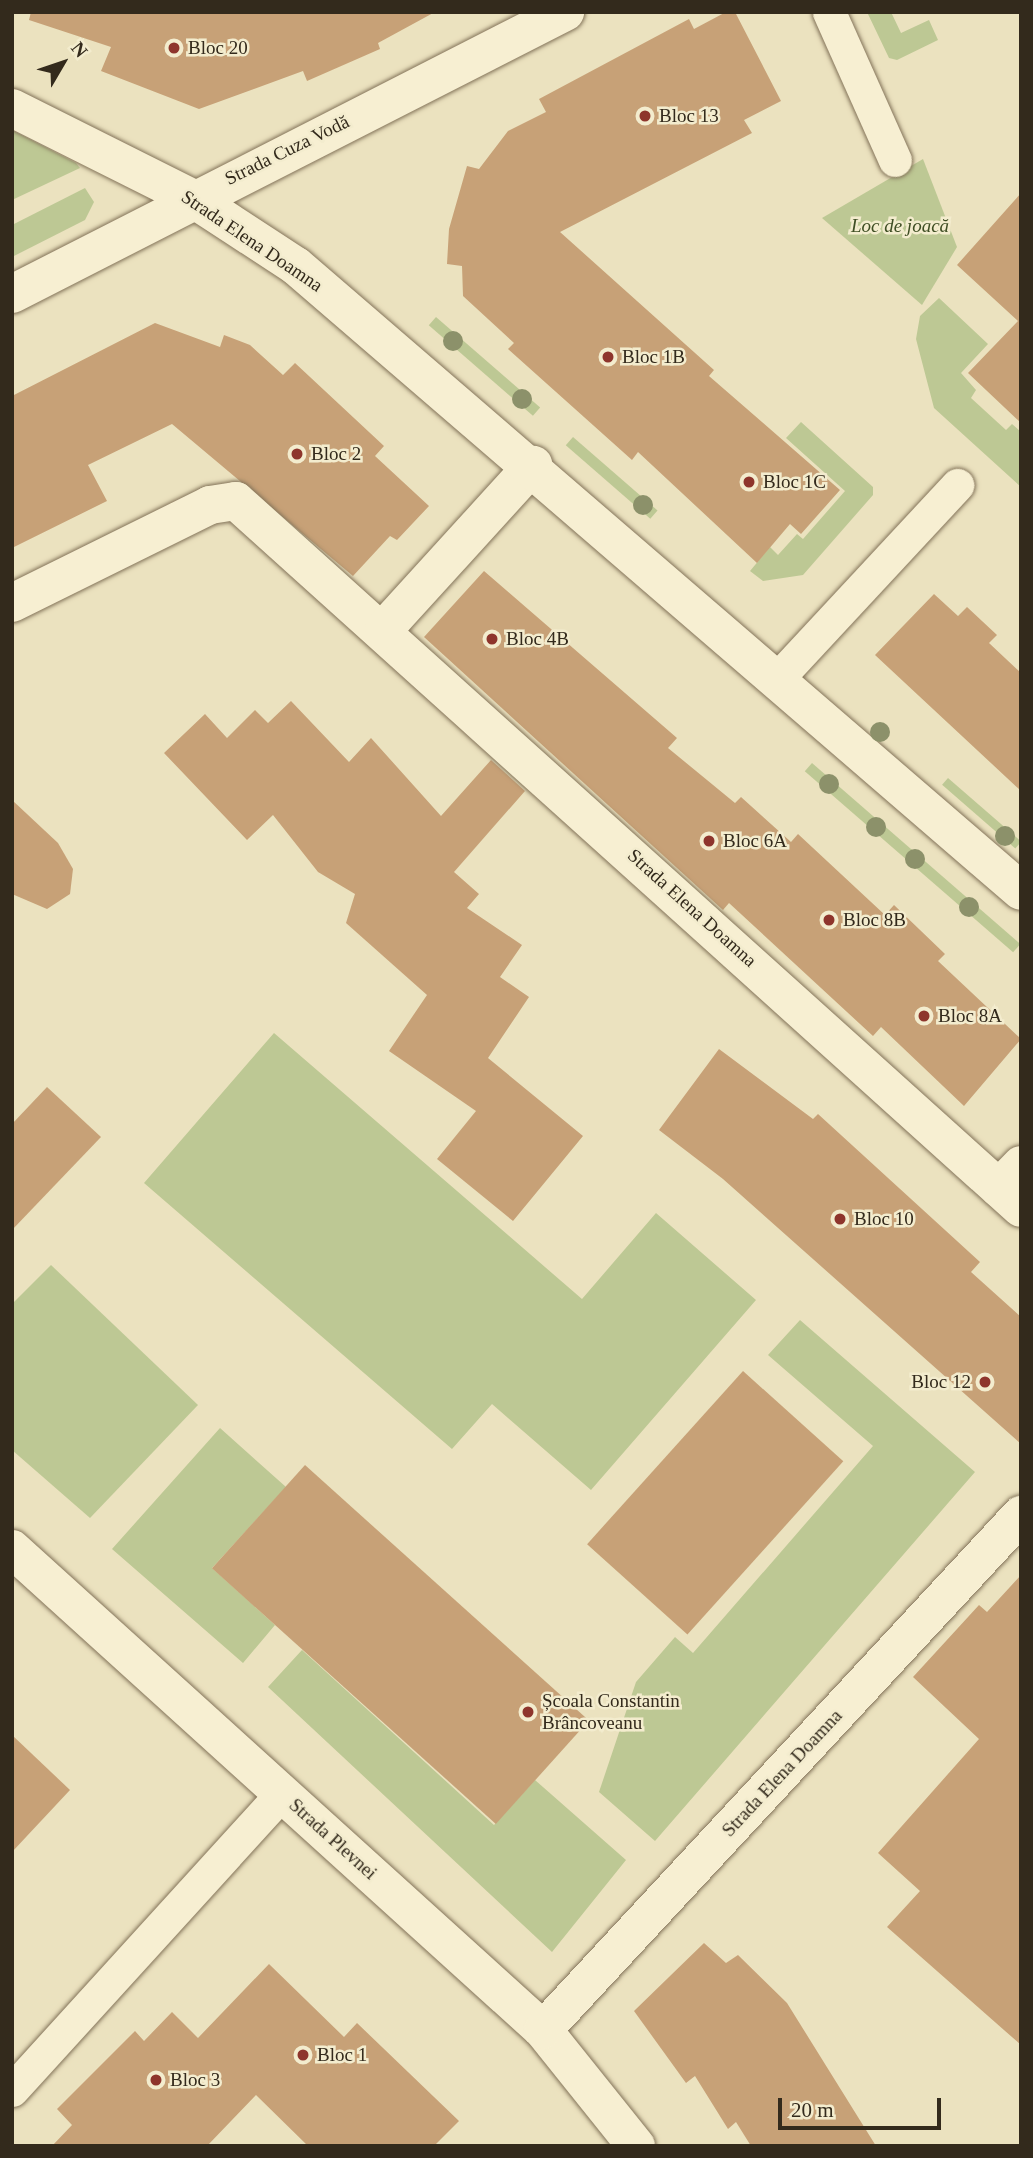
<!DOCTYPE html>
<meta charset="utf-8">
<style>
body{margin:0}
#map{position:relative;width:1033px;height:2158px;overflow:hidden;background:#ebe2bf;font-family:Georgia,serif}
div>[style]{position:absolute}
.green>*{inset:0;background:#bdc894;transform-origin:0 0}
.building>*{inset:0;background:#c7a177;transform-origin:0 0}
.roads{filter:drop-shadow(0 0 2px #837359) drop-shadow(0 0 2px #837359)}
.lane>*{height:33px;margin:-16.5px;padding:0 16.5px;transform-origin:16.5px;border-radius:16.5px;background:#f7efd2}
.street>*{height:38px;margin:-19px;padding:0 19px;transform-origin:19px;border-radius:19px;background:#f7efd2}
.secondary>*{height:38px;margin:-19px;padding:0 19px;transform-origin:19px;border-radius:19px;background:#f7efd2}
.trees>*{width:20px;height:20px;margin:-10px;border-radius:50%;background:#8c916a}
.dots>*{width:19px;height:19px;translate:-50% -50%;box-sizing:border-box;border:4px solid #f3ecce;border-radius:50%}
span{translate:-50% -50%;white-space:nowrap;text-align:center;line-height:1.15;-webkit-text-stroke:5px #f3ecce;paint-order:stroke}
.poi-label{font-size:19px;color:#332a1c}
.left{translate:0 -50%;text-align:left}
.right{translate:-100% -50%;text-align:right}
.street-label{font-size:19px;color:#332a1c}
.park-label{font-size:19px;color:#3f4e24;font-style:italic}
.frame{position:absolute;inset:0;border:14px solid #332a1c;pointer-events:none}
.north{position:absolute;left:28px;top:28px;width:70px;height:70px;-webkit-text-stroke:5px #f3ecce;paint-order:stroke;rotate:51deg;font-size:19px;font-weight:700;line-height:28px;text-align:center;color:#332a1c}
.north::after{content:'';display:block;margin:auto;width:24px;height:32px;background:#332a1c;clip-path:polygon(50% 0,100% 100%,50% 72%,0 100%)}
.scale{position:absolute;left:778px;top:2098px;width:163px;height:32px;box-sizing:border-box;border:4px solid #332a1c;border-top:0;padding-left:9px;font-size:21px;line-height:24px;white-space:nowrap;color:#332a1c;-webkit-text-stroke:5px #f3ecce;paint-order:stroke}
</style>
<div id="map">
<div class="green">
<div style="clip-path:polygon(867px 12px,891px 12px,901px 33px,929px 20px,938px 40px,897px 60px,889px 58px)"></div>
<div style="clip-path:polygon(12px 130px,76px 163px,80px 168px,12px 200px)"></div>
<div style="clip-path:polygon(923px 159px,957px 247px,922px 305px,822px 218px)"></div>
<div style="clip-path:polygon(85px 188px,94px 202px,85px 220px,12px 257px,12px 225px)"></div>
<div style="clip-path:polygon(939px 298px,988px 344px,961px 373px,976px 390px,971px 398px,1006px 430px,1012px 424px,1021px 432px,1021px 487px,934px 408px,916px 339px,920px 316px)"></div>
<div style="left:436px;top:317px;width:138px;height:11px;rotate:41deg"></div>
<div style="clip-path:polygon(801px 422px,873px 487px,873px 495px,803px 575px,763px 581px,750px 571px,770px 547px,778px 555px,797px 534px,803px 539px,845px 491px,786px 438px)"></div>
<div style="left:573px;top:437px;width:112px;height:11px;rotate:41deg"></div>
<div style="left:812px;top:763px;width:276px;height:11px;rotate:41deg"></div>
<div style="left:948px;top:778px;width:97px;height:9px;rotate:41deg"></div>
<div style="clip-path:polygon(274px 1033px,582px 1299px,656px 1213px,756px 1300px,591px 1490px,492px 1404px,452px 1449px,144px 1183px)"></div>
<div style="clip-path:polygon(51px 1265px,198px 1405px,90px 1518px,12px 1450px,12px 1304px)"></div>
<div style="clip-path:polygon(800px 1320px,975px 1472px,655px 1841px,599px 1792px,636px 1682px,675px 1637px,693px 1653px,873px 1446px,768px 1355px)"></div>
<div style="clip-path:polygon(220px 1428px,286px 1487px,212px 1568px,275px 1625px,243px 1663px,112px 1549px)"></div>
<div style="clip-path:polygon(302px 1650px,494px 1825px,535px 1780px,626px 1860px,552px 1952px,268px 1687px)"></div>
</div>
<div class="building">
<div style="clip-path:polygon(31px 12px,435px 12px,378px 43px,380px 49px,307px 81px,303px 71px,199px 109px,101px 71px,111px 47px,29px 20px)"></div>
<div style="clip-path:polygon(726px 12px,735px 12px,781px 101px,744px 120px,752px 133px,560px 232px,714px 370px,709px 376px,840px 490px,801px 534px,790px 524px,757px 563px,638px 452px,632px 460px,508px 349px,514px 343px,463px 296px,462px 266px,447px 264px,449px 229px,467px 166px,479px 169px,508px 131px,546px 112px,539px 99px,689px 19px,694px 29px)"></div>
<div style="clip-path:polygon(1021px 193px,1021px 423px,968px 373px,1018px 321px,957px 265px)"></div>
<div style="clip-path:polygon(155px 323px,220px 347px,224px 335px,250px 345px,283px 375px,295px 363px,384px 446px,375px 456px,429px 506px,397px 540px,390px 536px,353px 576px,172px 424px,88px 465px,107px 501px,12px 548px,12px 396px)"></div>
<div style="clip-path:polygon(484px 571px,677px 738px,668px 748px,735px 803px,741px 797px,791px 842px,798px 834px,885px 915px,894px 905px,945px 954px,938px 961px,1021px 1039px,964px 1106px,881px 1027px,873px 1036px,729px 903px,723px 910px,424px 637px)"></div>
<div style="clip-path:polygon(934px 594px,958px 616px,967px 607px,997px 635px,989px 643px,1021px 673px,1021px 791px,875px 655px)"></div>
<div style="clip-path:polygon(291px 701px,349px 762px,371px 738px,441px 816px,491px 760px,525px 791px,454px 872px,479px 894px,467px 908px,522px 945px,500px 977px,529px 997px,488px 1058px,583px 1136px,513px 1221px,437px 1159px,476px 1111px,389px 1051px,427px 995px,346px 923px,355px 894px,318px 872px,273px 815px,247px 840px,164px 753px,205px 714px,227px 738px,255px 710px,268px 723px)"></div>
<div style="clip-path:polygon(12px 800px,58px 843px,73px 869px,70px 894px,47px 909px,12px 894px)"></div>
<div style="clip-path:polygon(719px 1049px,813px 1119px,818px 1114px,980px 1262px,971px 1272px,1021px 1317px,1021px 1444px,723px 1179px,659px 1130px)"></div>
<div style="clip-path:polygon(47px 1087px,101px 1137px,12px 1230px,12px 1124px)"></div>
<div style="left:743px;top:1371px;width:135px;height:233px;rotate:42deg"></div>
<div style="left:305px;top:1465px;width:382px;height:139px;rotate:42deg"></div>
<div style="clip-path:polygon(1021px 1575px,1021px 2045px,887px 1927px,920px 1891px,878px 1853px,979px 1739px,913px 1677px,979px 1605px,987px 1612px)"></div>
<div style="clip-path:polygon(12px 1735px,70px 1790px,12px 1852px)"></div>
<div style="clip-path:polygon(704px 1943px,726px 1963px,738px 1955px,787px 2003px,876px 2146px,751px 2146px,736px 2122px,728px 2129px,695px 2076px,686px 2083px,634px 2011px)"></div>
<div style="clip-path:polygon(269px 1964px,344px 2037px,357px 2023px,459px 2121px,434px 2146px,308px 2146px,256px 2095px,207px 2146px,52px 2146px,72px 2125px,57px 2109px,135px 2031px,144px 2041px,172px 2012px,198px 2038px)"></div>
</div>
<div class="roads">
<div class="lane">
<div style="left:829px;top:12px;width:162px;rotate:66deg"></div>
<div style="left:777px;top:679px;width:265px;rotate:-47.1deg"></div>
<div style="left:12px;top:2090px;width:401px;rotate:-47.7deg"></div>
</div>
<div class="street">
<div style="left:12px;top:294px;width:621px;rotate:-27.02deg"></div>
<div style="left:12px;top:603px;width:221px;rotate:-26.3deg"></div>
<div style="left:210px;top:505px;width:26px;rotate:-9deg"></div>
<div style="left:236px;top:501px;width:1056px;rotate:42.01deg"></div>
<div style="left:384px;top:629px;width:222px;rotate:-47.7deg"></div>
<div style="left:999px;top:1188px;width:32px;rotate:-46deg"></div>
<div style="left:12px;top:1549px;width:716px;rotate:42.17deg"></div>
<div style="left:543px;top:2030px;width:149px;rotate:51.3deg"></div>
<div style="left:543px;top:2030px;width:703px;rotate:-47.13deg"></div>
</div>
<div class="secondary">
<div style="left:12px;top:108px;width:201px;rotate:26.6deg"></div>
<div style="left:192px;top:198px;width:124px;rotate:33.2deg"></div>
<div style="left:296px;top:266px;width:957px;rotate:40.76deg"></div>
</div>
</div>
<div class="trees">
<div style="left:453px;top:341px"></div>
<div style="left:522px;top:399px"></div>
<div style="left:643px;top:505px"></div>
<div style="left:880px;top:732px"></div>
<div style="left:829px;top:784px"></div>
<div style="left:876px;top:827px"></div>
<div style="left:1005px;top:836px"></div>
<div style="left:915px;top:859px"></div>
<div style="left:969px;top:907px"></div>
</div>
<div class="dots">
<div style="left:174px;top:48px;background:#8e352c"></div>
<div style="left:645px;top:116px;background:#8e352c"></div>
<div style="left:608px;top:357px;background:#8e352c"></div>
<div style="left:297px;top:454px;background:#8e352c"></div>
<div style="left:749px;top:482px;background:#8e352c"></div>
<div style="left:492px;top:639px;background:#8e352c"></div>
<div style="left:709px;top:841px;background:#8e352c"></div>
<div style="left:829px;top:920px;background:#8e352c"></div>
<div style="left:924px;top:1016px;background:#8e352c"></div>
<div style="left:840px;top:1219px;background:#8e352c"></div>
<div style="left:985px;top:1382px;background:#8e352c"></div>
<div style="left:528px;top:1712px;background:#8e352c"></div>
<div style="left:303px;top:2055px;background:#8e352c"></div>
<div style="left:156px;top:2080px;background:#8e352c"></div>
</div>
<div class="poi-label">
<span class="left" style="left:188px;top:48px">Bloc 20</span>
<span class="left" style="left:659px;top:116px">Bloc 13</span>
<span class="left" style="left:622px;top:357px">Bloc 1B</span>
<span class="left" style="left:311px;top:454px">Bloc 2</span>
<span class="left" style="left:763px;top:482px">Bloc 1C</span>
<span class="left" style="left:506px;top:639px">Bloc 4B</span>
<span class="left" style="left:723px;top:841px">Bloc 6A</span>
<span class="left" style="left:843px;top:920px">Bloc 8B</span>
<span class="left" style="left:938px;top:1016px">Bloc 8A</span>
<span class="left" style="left:854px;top:1219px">Bloc 10</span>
<span class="right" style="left:971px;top:1382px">Bloc 12</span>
<span class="left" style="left:542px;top:1712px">Școala Constantin<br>Brâncoveanu</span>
<span class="left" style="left:317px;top:2055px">Bloc 1</span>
<span class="left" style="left:170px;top:2080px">Bloc 3</span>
</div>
<div class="street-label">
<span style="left:287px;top:150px;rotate:-26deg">Strada Cuza Vodă</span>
<span style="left:252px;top:241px;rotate:34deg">Strada Elena Doamna</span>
<span style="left:692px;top:908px;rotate:42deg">Strada Elena Doamna</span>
<span style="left:782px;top:1773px;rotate:-47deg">Strada Elena Doamna</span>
<span style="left:333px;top:1839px;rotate:42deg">Strada Plevnei</span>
</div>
<div class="park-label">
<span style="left:900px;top:226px">Loc de joacă</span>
</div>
<div class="frame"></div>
<div class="north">N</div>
<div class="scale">20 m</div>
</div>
